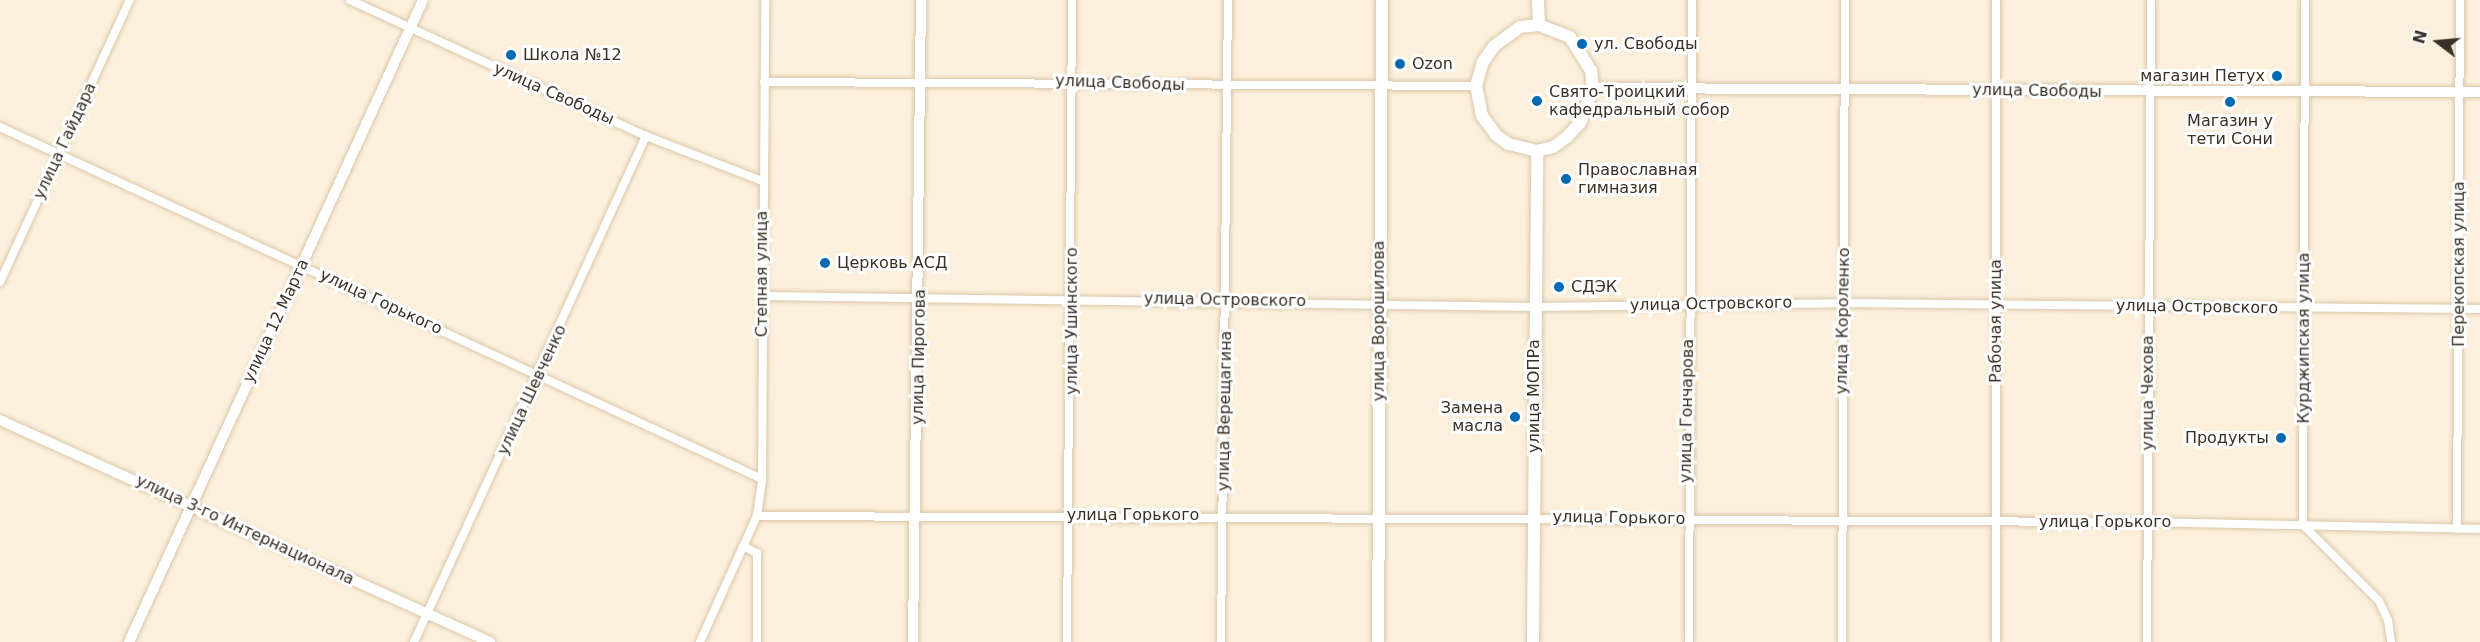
<!DOCTYPE html>
<meta charset="utf-8">
<style>
body{margin:0}
#map{position:relative;width:2480px;height:642px;overflow:hidden;background:#fcf0dd;font-family:"DejaVu Sans",sans-serif}
div>[style]{position:absolute}
.roads{filter:drop-shadow(0 0 2px #dac7a8) drop-shadow(0 0 2px #dac7a8)}
.minor>*{height:8px;margin:-4px;padding:0 4px;transform-origin:4px;border-radius:4px;background:#fff}
.tertiary>*{height:10px;margin:-5px;padding:0 5px;transform-origin:5px;border-radius:5px;background:#fff}
.secondary>*{height:12px;margin:-6px;padding:0 6px;transform-origin:6px;border-radius:6px;background:#fff}
.dots>*{width:16px;height:16px;translate:-50% -50%;box-sizing:border-box;border:3px solid #fff;border-radius:50%}
span{translate:-50% -50%;white-space:nowrap;text-align:center;line-height:1.15;-webkit-text-stroke:6px #fff;paint-order:stroke}
.poi-label{font-size:16px;color:#383125}
.left{translate:0 -50%;text-align:left}
.right{translate:-100% -50%;text-align:right}
.street-label{font-size:16px;color:#383125}
.north{position:absolute;left:2408px;top:12px;width:60px;height:60px;-webkit-text-stroke:4px #fff;paint-order:stroke;rotate:286deg;font-size:16px;font-weight:700;line-height:24px;text-align:center;color:#383125}
.north::after{content:'';display:block;margin:auto;width:21px;height:27px;background:#383125;clip-path:polygon(50% 0,100% 100%,50% 72%,0 100%)}
</style>
<div id="map">
<div class="roads">
<div class="minor">
<div style="left:350px;top:0;width:326px;rotate:24.7deg"></div>
<div style="left:646px;top:136px;width:124px;rotate:21.2deg"></div>
<div style="left:2305px;top:0;width:525px;rotate:90.22deg"></div>
<div style="left:2303px;top:525px;width:107px;rotate:45deg"></div>
<div style="left:2379px;top:601px;width:21px;rotate:65deg"></div>
<div style="left:2388px;top:620px;width:22px;rotate:82deg"></div>
<div style="left:764px;top:82px;width:712px;rotate:0.32deg"></div>
<div style="left:0;top:127px;width:839px;rotate:24.79deg"></div>
<div style="left:0;top:282px;width:311px;rotate:-65.3deg"></div>
<div style="left:763px;top:296px;width:772px;rotate:0.82deg"></div>
<div style="left:1535px;top:307px;width:309px;rotate:-0.7deg"></div>
<div style="left:1844px;top:303px;width:636px;rotate:0.54deg"></div>
<div style="left:757px;top:516px;width:1390px;rotate:0.25deg"></div>
<div style="left:2147px;top:522px;width:333px;rotate:1.2deg"></div>
<div style="left:2457px;top:529px;width:529px;rotate:-89.68deg"></div>
<div style="left:743px;top:546px;width:16px;rotate:27deg"></div>
<div style="left:757px;top:553px;width:89px;rotate:90deg"></div>
<div style="left:414px;top:642px;width:557px;rotate:-65.37deg"></div>
<div style="left:700px;top:642px;width:138px;rotate:-65.7deg"></div>
<div style="left:757px;top:516px;width:37px;rotate:-82deg"></div>
<div style="left:762px;top:479px;width:479px;rotate:-89.6deg"></div>
<div style="left:1067px;top:642px;width:642px;rotate:-89.55deg"></div>
<div style="left:1221px;top:642px;width:642px;rotate:-89.38deg"></div>
<div style="left:1689px;top:642px;width:642px;rotate:-89.73deg"></div>
<div style="left:1842px;top:642px;width:642px;rotate:-89.73deg"></div>
<div style="left:1996px;top:642px;width:642px;rotate:-90deg"></div>
<div style="left:2147px;top:642px;width:642px;rotate:-89.64deg"></div>
</div>
<div class="tertiary">
<div style="left:1593px;top:88px;width:887px;rotate:0.26deg"></div>
<div style="left:0;top:420px;width:538px;rotate:24.37deg"></div>
<div style="left:129px;top:642px;width:706px;rotate:-65.39deg"></div>
<div style="left:913px;top:642px;width:642px;rotate:-89.29deg"></div>
</div>
<div class="secondary">
<div style="left:1538px;top:0;width:25px;rotate:88deg"></div>
<div style="left:1539px;top:25px;width:33px;rotate:21deg"></div>
<div style="left:1570px;top:37px;width:39px;rotate:58deg"></div>
<div style="left:1591px;top:70px;width:18px;rotate:84deg"></div>
<div style="left:1593px;top:88px;width:37px;rotate:110deg"></div>
<div style="left:1580px;top:123px;width:19px;rotate:133deg"></div>
<div style="left:1567px;top:137px;width:17px;rotate:144deg"></div>
<div style="left:1553px;top:147px;width:16px;rotate:166deg"></div>
<div style="left:1537px;top:151px;width:30px;rotate:-166deg"></div>
<div style="left:1508px;top:144px;width:15px;rotate:-143deg"></div>
<div style="left:1496px;top:135px;width:24px;rotate:-126deg"></div>
<div style="left:1482px;top:116px;width:31px;rotate:-101deg"></div>
<div style="left:1476px;top:86px;width:25px;rotate:-74deg"></div>
<div style="left:1483px;top:62px;width:19px;rotate:-55deg"></div>
<div style="left:1494px;top:46px;width:32px;rotate:-36deg"></div>
<div style="left:1520px;top:27px;width:19px;rotate:-6deg"></div>
<div style="left:1378px;top:642px;width:642px;rotate:-89.64deg"></div>
<div style="left:1533px;top:642px;width:491px;rotate:-89.5deg"></div>
</div>
</div>
<div class="dots">
<div style="left:1582px;top:44px;background:#0069b4"></div>
<div style="left:511px;top:55px;background:#0069b4"></div>
<div style="left:1400px;top:64px;background:#0069b4"></div>
<div style="left:2277px;top:76px;background:#0069b4"></div>
<div style="left:1537px;top:101px;background:#0069b4"></div>
<div style="left:2230px;top:102px;background:#0069b4"></div>
<div style="left:1566px;top:179px;background:#0069b4"></div>
<div style="left:825px;top:263px;background:#0069b4"></div>
<div style="left:1559px;top:287px;background:#0069b4"></div>
<div style="left:1515px;top:417px;background:#0069b4"></div>
<div style="left:2281px;top:438px;background:#0069b4"></div>
</div>
<div class="poi-label">
<span class="left" style="left:1594px;top:44px">ул. Свободы</span>
<span class="left" style="left:523px;top:55px">Школа №12</span>
<span class="left" style="left:1412px;top:64px">Ozon</span>
<span class="right" style="left:2265px;top:76px">магазин Петух</span>
<span class="left" style="left:1549px;top:101px">Свято-Троицкий<br>кафедральный собор</span>
<span style="left:2230px;top:130px">Магазин у<br>тети Сони</span>
<span class="left" style="left:1578px;top:179px">Православная<br>гимназия</span>
<span class="left" style="left:837px;top:263px">Церковь АСД</span>
<span class="left" style="left:1571px;top:287px">СДЭК</span>
<span class="right" style="left:1503px;top:417px">Замена<br>масла</span>
<span class="right" style="left:2269px;top:438px">Продукты</span>
</div>
<div class="street-label">
<span style="left:1120px;top:83px;rotate:2deg">улица Свободы</span>
<span style="left:2037px;top:91px;rotate:1deg">улица Свободы</span>
<span style="left:554px;top:94px;rotate:24deg">улица Свободы</span>
<span style="left:65px;top:141px;rotate:-65deg">улица Гайдара</span>
<span style="left:2459px;top:264px;rotate:-90deg">Перекопская улица</span>
<span style="left:762px;top:274px;rotate:-90deg">Степная улица</span>
<span style="left:1225px;top:300px;rotate:1deg">улица Островского</span>
<span style="left:381px;top:302px;rotate:25deg">улица Горького</span>
<span style="left:1711px;top:304px;rotate:-1deg">улица Островского</span>
<span style="left:2197px;top:307px;rotate:1deg">улица Островского</span>
<span style="left:276px;top:321px;rotate:-65deg">улица 12 Марта</span>
<span style="left:1072px;top:321px;rotate:-90deg">улица Ушинского</span>
<span style="left:1379px;top:321px;rotate:-90deg">улица Ворошилова</span>
<span style="left:1843px;top:321px;rotate:-89deg">улица Короленко</span>
<span style="left:1996px;top:321px;rotate:-90deg">Рабочая улица</span>
<span style="left:2304px;top:338px;rotate:-90deg">Курджипская улица</span>
<span style="left:919px;top:357px;rotate:-89deg">улица Пирогова</span>
<span style="left:532px;top:390px;rotate:-65deg">улица Шевченко</span>
<span style="left:2148px;top:393px;rotate:-90deg">улица Чехова</span>
<span style="left:1534px;top:396px;rotate:-90deg">улица МОПРа</span>
<span style="left:1225px;top:411px;rotate:-89deg">улица Верещагина</span>
<span style="left:1687px;top:411px;rotate:-89deg">улица Гончарова</span>
<span style="left:1133px;top:515px">улица Горького</span>
<span style="left:1619px;top:518px;rotate:1deg">улица Горького</span>
<span style="left:2105px;top:522px">улица Горького</span>
<span style="left:245px;top:530px;rotate:25deg">улица 3-го Интернационала</span>
</div>
<div class="north">N</div>
</div>
